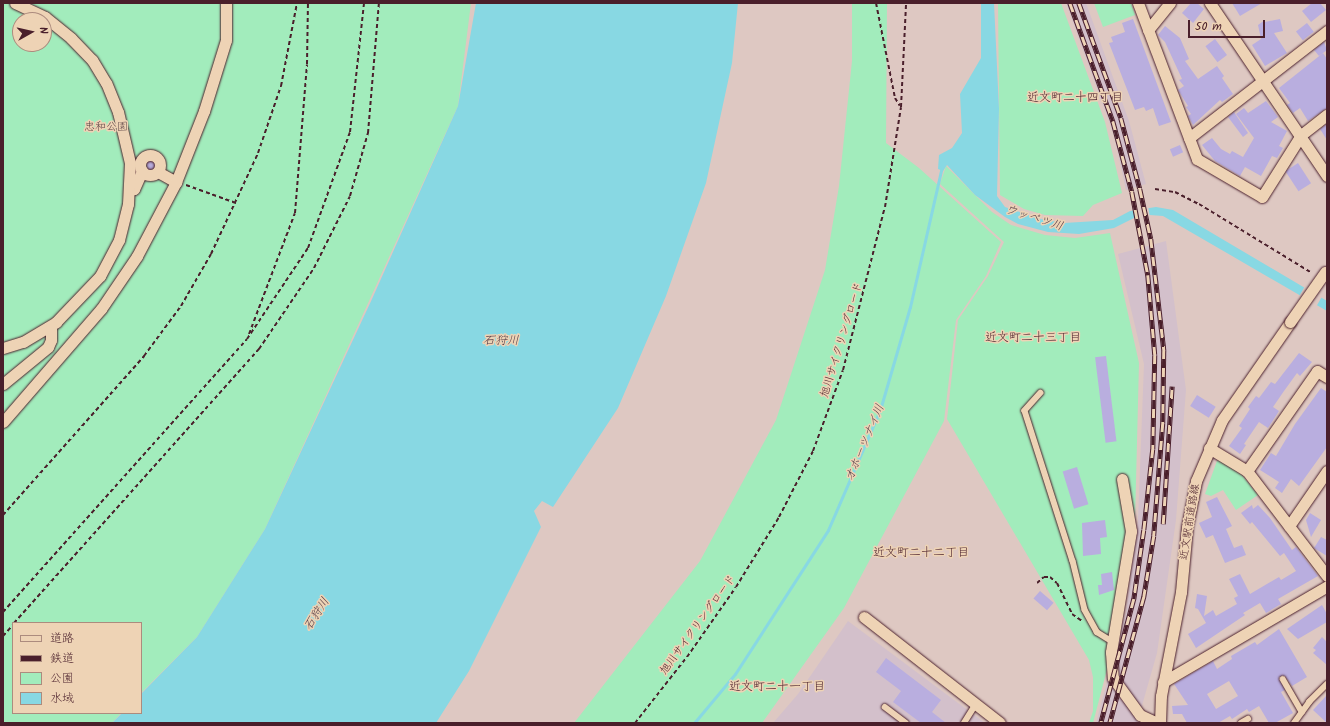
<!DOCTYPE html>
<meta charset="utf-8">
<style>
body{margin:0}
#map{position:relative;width:1330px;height:726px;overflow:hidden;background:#dec8c2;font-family:Kalam,"Klee One",sans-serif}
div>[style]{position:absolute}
.built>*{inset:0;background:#d3c0cb}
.green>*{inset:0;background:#a2ecbc}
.water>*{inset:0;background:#88d8e3}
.pier>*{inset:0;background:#dec8c2;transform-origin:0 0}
.stream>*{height:3px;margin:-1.5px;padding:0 1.5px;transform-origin:1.5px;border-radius:1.5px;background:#88d8e3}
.building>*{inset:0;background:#b9aedf;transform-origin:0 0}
.path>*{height:2px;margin-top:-1px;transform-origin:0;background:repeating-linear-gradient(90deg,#4a1f2b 0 4px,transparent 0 7px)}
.roads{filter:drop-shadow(0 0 1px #4a1f2b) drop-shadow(0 0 1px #4a1f2b)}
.lane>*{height:5.5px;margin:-2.75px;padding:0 2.75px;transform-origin:2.75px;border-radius:2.75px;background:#eed3b5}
.street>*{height:11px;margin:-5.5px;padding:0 5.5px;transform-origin:5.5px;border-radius:5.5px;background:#eed3b5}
.street>.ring{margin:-5.5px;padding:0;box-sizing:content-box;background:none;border:11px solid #eed3b5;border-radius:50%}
.rail>*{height:4.5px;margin-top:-2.25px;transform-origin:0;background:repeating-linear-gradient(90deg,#eed3b5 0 9px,#4a1f2b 0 18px);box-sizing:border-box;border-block:1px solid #4a1f2b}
.bridges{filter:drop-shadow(0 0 1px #4a1f2b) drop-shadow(0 0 1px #4a1f2b)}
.street-bridge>*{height:11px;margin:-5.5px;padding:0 5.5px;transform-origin:5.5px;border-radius:5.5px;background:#eed3b5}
span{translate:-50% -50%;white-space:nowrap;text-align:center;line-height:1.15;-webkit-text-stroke:3px #eed3b5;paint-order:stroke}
.park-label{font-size:11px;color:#573e41}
.street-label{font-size:11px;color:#4a1f2b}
.neighbourhood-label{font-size:12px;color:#4a1f2b}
.water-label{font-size:12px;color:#533b47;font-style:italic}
.frame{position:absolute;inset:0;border:4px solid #4a1f2b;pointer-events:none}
.legend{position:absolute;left:12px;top:622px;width:130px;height:92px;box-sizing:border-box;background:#eed3b5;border:1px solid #ac8b7e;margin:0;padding:5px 7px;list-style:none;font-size:12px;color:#4a1f2b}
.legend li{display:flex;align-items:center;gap:8px;height:20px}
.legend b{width:20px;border:1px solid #ac8b7e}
.north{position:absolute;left:12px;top:12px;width:40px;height:40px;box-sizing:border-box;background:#eed3b5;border:1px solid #ac8b7e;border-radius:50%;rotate:82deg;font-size:11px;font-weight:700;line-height:16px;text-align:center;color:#4a1f2b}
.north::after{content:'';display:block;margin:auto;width:14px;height:18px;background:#4a1f2b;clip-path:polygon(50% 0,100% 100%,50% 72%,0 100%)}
.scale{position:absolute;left:1188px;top:20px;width:77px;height:18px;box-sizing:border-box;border:2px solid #4a1f2b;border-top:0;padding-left:5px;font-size:12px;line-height:14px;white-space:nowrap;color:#4a1f2b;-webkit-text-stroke:3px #eed3b5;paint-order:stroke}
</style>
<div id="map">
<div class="built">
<div style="clip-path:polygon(1066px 3px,1086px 3px,1129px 121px,1146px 184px,1126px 190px,1114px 135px)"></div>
<div style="clip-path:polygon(1166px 241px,1186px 390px,1176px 520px,1157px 653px,1137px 723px,1096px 723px,1126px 612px,1138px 520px,1144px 364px,1118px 254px)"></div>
<div style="clip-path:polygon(848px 621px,985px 723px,773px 723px,798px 694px)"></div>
</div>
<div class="green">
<div style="clip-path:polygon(evenodd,3px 3px,471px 3px,458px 106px,265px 529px,197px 637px,141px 693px,141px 623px,13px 623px,13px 713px,121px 713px,112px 723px,3px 723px,3px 3px,20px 20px,44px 20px,44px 44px,20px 44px,20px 20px)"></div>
<div style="clip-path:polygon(852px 3px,887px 3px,886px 143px,919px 168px,1001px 242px,986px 276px,956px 320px,944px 421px,844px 608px,762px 723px,574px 723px,700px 561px,776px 420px,825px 270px,839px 186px,852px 61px)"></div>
<div style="clip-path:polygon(998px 3px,1061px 3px,1105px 122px,1122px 193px,1093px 205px,1083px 216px,1045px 215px,1024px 209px,1000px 195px)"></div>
<div style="clip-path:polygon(1094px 3px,1131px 3px,1135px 15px,1103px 27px)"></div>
<div style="clip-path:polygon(946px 166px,992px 212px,1011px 225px,1045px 235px,1075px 238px,1110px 233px,1139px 363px,1135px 521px,1122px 612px,1093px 723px,1089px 723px,1093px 711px,1093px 677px,1089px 660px,947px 419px,958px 320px,988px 276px,1004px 242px,940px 184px)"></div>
<div style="clip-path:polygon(1220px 460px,1242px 475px,1258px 495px,1236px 510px,1223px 490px,1211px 496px,1205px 494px,1217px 461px)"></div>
</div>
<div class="water">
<div style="clip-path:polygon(476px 3px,738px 3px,732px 63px,706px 183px,666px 296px,618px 408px,553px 507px,542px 501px,534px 511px,541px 527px,469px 671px,436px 723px,112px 723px,122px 713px,141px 713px,141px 694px,197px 637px,265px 529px,372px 299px,458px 106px)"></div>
<div style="clip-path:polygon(981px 3px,994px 3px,999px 109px,997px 196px,1005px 207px,1040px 219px,1064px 223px,1113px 220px,1130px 211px,1156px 207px,1173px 210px,1327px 301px,1327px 311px,1163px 216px,1150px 215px,1134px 218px,1114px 228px,1079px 234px,1048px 232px,1018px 224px,1005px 217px,975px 195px,947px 165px,943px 171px,938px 169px,939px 155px,952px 148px,962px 133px,960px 94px,981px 58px)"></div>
</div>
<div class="pier">
<div style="left:1148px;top:206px;width:11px;height:14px;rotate:80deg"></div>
<div style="left:1305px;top:286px;width:20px;height:13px;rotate:30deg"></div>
</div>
<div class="stream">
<div style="left:694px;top:723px;width:64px;rotate:-50.1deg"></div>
<div style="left:735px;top:674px;width:171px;rotate:-57.1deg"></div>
<div style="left:828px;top:530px;width:131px;rotate:-66.6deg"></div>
<div style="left:880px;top:410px;width:107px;rotate:-73.8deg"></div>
<div style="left:910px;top:307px;width:145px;rotate:-77.2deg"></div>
</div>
<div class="building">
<div style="clip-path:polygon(1191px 3px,1197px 3px,1204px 9px,1193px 23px,1182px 13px)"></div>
<div style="clip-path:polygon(1232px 3px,1262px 3px,1240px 16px)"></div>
<div style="clip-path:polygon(1312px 3px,1320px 3px,1326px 10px,1311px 22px,1302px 11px)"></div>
<div style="clip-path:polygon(1133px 19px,1171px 122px,1159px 126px,1153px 108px,1146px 111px,1144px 107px,1135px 110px,1109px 43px,1113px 42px,1111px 37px,1125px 32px,1122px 23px)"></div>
<div style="clip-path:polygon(1280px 19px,1283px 31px,1274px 33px,1287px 53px,1265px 66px,1252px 45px,1261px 39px,1258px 25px,1265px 20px,1265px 22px)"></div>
<div style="left:1307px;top:23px;width:11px;height:14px;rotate:52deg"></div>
<div style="clip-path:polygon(1165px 26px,1180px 38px,1189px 59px,1185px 61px,1198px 79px,1217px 66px,1224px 76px,1222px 78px,1233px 94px,1222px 102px,1220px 100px,1193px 125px,1188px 116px,1191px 114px,1186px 107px,1188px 106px,1178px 90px,1184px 86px,1179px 80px,1182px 79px,1165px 42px,1158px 35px)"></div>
<div style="left:1215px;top:39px;width:20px;height:12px;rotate:53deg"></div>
<div style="clip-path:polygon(1324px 42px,1327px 50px,1319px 56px,1314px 50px)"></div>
<div style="clip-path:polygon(1323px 53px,1327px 59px,1327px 108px,1308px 121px,1300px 108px,1293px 113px,1287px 105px,1290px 103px,1279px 88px)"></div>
<div style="clip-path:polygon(1266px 101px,1278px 117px,1271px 122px,1287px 131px,1279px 146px,1283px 148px,1277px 158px,1272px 156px,1261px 176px,1245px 167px,1240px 176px,1215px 161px,1202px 145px,1212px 138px,1221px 149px,1230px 154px,1232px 151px,1243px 157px,1254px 138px,1236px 114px,1244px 108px,1248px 113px)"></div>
<div style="clip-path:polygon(1234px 112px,1248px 133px,1243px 137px,1228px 117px)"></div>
<div style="clip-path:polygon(1327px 124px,1327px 140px,1320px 129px)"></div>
<div style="left:1180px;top:145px;width:8px;height:11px;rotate:67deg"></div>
<div style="clip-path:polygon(152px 156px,158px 165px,148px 174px,146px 158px)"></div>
<div style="left:1298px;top:163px;width:24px;height:15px;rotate:57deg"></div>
<div style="clip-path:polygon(1299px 353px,1312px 362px,1300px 376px,1297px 373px,1284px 391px,1273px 407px,1279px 411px,1268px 428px,1259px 422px,1244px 444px,1246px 445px,1240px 454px,1229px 446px,1242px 428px,1239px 426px,1250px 409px,1248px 407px,1256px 396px,1259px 398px,1271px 382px,1275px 384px)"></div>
<div style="left:1106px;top:356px;width:86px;height:11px;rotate:83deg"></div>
<div style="clip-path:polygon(1321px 388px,1327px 392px,1327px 447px,1299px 486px,1291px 479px,1282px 493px,1275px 488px,1279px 482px,1260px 470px,1271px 453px,1276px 456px,1295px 424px)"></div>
<div style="left:1197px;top:395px;width:22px;height:13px;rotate:32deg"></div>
<div style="left:1077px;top:467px;width:39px;height:15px;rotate:73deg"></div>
<div style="clip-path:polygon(1217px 497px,1232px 526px,1226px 529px,1234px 548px,1242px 545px,1246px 555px,1225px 563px,1213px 535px,1206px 538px,1199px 523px,1212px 517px,1206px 502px)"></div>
<div style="clip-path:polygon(1252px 505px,1253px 509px,1258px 505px,1270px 518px,1292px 550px,1296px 547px,1318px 576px,1278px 599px,1281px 604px,1266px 613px,1260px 603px,1243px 613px,1245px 615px,1196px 648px,1188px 634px,1206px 623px,1198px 609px,1195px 608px,1197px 594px,1207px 596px,1204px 616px,1213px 610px,1216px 616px,1237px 604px,1234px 598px,1238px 596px,1229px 579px,1240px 574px,1250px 594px,1279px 577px,1281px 580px,1296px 571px,1284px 553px,1280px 556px,1252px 522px,1250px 524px,1241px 513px)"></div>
<div style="clip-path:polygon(1310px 513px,1321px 520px,1311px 537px,1306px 520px)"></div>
<div style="clip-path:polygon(1105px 520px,1107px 537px,1100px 538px,1101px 554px,1083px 556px,1082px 523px)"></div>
<div style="clip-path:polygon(1321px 537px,1327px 540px,1327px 556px,1314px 548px)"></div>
<div style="clip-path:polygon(1112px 572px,1114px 590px,1099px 595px,1098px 585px,1102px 585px,1101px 574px)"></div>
<div style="left:1040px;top:591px;width:18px;height:10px;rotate:41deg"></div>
<div style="clip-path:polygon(1322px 605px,1327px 614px,1327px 622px,1298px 639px,1287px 629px)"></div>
<div style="clip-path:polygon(evenodd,1279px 629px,1307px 677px,1292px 686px,1285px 676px,1279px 677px,1285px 690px,1281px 692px,1293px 713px,1275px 723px,1269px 723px,1259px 706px,1249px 712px,1247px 709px,1232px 719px,1230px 716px,1218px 723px,1187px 723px,1182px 714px,1173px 714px,1172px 706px,1188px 705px,1174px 684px,1213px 661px,1217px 669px,1232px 659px,1231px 656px,1255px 642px,1257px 645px,1279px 629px,1229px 681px,1238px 696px,1216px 709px,1207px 694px,1229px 681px)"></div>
<div style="clip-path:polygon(1322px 637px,1327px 642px,1327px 665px,1313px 653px,1316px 650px,1313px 648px)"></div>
<div style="clip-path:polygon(886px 658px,941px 700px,932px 712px,946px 723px,921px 723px,893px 702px,901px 691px,876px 672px)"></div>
<div style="clip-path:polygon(1327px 695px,1327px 723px,1313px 710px)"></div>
</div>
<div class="path">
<div style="left:876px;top:3px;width:97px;rotate:78.7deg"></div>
<div style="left:895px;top:98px;width:9px;rotate:58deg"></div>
<div style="left:186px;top:185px;width:53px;rotate:19.8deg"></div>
<div style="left:1155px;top:189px;width:20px;rotate:9deg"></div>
<div style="left:1175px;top:192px;width:27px;rotate:27deg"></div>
<div style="left:1199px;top:204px;width:132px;rotate:31.4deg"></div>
<div style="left:249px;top:334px;width:129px;rotate:-69.2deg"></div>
<div style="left:295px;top:213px;width:149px;rotate:-85.4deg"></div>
<div style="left:307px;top:64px;width:61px;rotate:-89.1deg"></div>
<div style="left:3px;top:515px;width:213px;rotate:-48.4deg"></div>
<div style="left:144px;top:356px;width:62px;rotate:-53.5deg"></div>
<div style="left:181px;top:306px;width:60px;rotate:-60deg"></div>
<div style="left:211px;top:254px;width:111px;rotate:-65deg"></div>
<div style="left:258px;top:153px;width:71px;rotate:-71.1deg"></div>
<div style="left:281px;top:86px;width:85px;rotate:-79.1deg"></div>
<div style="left:1037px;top:583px;width:9px;rotate:-41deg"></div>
<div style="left:1044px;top:577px;width:6px"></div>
<div style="left:1050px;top:577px;width:9px;rotate:41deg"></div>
<div style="left:1057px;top:583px;width:34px;rotate:64deg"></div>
<div style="left:1072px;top:614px;width:12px;rotate:35deg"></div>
<div style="left:3px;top:612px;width:366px;rotate:-48.2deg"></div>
<div style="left:247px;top:339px;width:110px;rotate:-56.2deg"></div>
<div style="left:308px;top:248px;width:123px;rotate:-70.1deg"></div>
<div style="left:350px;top:132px;width:130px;rotate:-83.8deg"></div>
<div style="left:14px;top:623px;width:368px;rotate:-48.2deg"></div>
<div style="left:259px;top:349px;width:98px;rotate:-55.8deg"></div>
<div style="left:314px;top:268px;width:80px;rotate:-63.4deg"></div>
<div style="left:350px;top:196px;width:66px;rotate:-74.1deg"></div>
<div style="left:368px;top:133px;width:130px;rotate:-85.2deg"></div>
<div style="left:3px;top:636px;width:15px;rotate:-48deg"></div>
<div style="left:635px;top:723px;width:84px;rotate:-51.8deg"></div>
<div style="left:687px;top:657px;width:85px;rotate:-55deg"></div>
<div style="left:736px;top:587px;width:82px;rotate:-58.4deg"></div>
<div style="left:779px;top:517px;width:74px;rotate:-62.7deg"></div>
<div style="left:813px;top:451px;width:86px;rotate:-69.7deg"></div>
<div style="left:843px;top:370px;width:168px;rotate:-75.6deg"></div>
<div style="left:885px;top:207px;width:101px;rotate:-80.9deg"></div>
<div style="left:901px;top:107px;width:104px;rotate:-87.2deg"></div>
</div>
<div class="roads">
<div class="lane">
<div style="left:1041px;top:393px;width:24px;rotate:132deg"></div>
<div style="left:1025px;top:411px;width:157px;rotate:72.3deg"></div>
<div style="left:1073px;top:561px;width:50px;rotate:76.2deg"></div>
<div style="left:1085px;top:610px;width:25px;rotate:61deg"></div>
<div style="left:1097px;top:632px;width:19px;rotate:32deg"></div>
<div style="left:1283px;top:679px;width:38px;rotate:60deg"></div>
<div style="left:885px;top:707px;width:26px;rotate:37deg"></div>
<div style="left:964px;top:723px;width:22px;rotate:-58deg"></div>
<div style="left:1241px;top:723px;width:8px;rotate:-30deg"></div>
<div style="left:1294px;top:723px;width:26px;rotate:-54deg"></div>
<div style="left:1309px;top:702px;width:25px;rotate:-45deg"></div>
</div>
<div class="street">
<div style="left:1138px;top:3px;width:167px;rotate:69.3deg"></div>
<div style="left:1197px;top:159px;width:75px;rotate:30.3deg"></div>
<div style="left:1262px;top:197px;width:73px;rotate:-57.8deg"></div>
<div style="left:1301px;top:135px;width:33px;rotate:-38deg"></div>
<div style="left:1210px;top:3px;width:209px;rotate:55.9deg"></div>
<div style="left:1148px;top:30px;width:35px;rotate:-51deg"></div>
<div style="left:1189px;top:138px;width:175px;rotate:-37.8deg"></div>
<div class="ring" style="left:140px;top:155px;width:9px;height:9px"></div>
<div style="left:158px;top:172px;width:21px;rotate:29deg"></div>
<div style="left:129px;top:190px;width:5px;rotate:-11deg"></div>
<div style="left:134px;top:189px;width:20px;rotate:-66deg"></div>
<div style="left:3px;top:348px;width:21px;rotate:-17deg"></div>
<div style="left:23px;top:342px;width:39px;rotate:-31deg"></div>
<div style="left:56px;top:322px;width:64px;rotate:-46.3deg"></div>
<div style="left:100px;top:276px;width:41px;rotate:-62.2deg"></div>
<div style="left:119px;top:240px;width:37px;rotate:-76deg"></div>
<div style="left:128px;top:204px;width:41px;rotate:-87.2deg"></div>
<div style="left:130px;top:163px;width:52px;rotate:-103.2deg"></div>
<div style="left:118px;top:112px;width:31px;rotate:-112deg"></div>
<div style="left:106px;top:83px;width:27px;rotate:-121deg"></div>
<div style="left:92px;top:60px;width:30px;rotate:-134deg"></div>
<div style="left:71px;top:38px;width:33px;rotate:-141deg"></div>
<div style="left:45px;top:17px;width:33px;rotate:-155deg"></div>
<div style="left:3px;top:384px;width:58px;rotate:-39.4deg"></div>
<div style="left:48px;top:347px;width:8px;rotate:-67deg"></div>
<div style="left:51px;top:340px;width:14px;rotate:-90deg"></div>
<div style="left:3px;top:422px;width:150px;rotate:-49.1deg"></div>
<div style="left:101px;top:309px;width:64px;rotate:-55.8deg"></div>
<div style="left:137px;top:256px;width:84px;rotate:-62.2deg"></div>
<div style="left:176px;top:182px;width:76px;rotate:-68.5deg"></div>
<div style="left:204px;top:111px;width:74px;rotate:-72.8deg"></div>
<div style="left:226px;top:40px;width:37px;rotate:-90deg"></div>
<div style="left:1209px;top:448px;width:44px;rotate:31.2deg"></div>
<div style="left:1247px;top:471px;width:132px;rotate:52.7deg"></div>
<div style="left:1247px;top:471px;width:122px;rotate:-55deg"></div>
<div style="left:1317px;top:371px;width:12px;rotate:31deg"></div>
<div style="left:1122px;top:479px;width:53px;rotate:80.2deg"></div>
<div style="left:1131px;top:531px;width:123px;rotate:99.4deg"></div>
<div style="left:1111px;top:652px;width:26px;rotate:86deg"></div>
<div style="left:1113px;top:678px;width:46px;rotate:53.9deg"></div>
<div style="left:1140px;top:715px;width:19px;rotate:25deg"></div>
<div style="left:1289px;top:526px;width:67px;rotate:-55.4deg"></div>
<div style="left:864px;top:617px;width:172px;rotate:37.9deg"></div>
<div style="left:1163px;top:682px;width:190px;rotate:-30.3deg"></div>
<div style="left:1160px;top:723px;width:27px;rotate:-88deg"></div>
<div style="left:1161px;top:696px;width:106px;rotate:-79.1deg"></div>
<div style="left:1181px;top:592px;width:65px;rotate:-84.7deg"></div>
<div style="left:1187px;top:527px;width:47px;rotate:-78.9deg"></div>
<div style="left:1196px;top:481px;width:66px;rotate:-66.9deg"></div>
<div style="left:1222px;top:420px;width:119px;rotate:-55.2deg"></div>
</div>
</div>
<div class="rail">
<div style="left:1070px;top:3px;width:126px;rotate:70deg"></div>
<div style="left:1113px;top:121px;width:73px;rotate:75deg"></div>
<div style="left:1132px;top:192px;width:85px;rotate:79.1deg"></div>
<div style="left:1148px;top:275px;width:80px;rotate:85deg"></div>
<div style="left:1155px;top:355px;width:94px;rotate:91.2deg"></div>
<div style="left:1153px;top:449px;width:81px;rotate:96.3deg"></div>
<div style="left:1144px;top:530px;width:70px;rotate:98.2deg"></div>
<div style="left:1134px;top:599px;width:128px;rotate:104.9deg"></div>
<div style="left:1079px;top:3px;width:122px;rotate:69.9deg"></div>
<div style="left:1121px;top:118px;width:73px;rotate:75deg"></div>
<div style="left:1140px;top:189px;width:51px;rotate:77.6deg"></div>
<div style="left:1151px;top:239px;width:112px;rotate:83.3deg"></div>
<div style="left:1164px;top:350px;width:73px;rotate:90.8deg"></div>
<div style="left:1163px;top:423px;width:113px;rotate:94.6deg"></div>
<div style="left:1154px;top:536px;width:62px;rotate:99.3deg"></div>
<div style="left:1144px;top:597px;width:131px;rotate:105.1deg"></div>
<div style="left:1163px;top:524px;width:138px;rotate:-86.3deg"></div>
</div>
<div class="bridges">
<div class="street-bridge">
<div style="left:1290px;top:322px;width:61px;rotate:-55deg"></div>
</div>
</div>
<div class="park-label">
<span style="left:106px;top:127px">忠和公園</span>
</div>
<div class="street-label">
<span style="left:842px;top:340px;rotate:-73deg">旭川サイクリングロード</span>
<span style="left:1190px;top:522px;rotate:-81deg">近文駅前道路線</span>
<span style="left:698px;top:625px;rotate:-54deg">旭川サイクリングロード</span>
</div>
<div class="neighbourhood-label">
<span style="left:1075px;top:98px">近文町二十四丁目</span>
<span style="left:1033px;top:338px">近文町二十三丁目</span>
<span style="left:921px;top:553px">近文町二十二丁目</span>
<span style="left:777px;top:687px">近文町二十一丁目</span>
</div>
<div class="water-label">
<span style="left:1034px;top:218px;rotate:18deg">ウッペツ川</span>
<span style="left:501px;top:341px">石狩川</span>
<span style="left:865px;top:443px;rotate:-67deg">オホーツナイ川</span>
<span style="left:317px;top:614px;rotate:-57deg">石狩川</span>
</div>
<div class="frame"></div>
<ul class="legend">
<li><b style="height:5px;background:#eed3b5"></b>道路</li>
<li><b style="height:5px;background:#4a1f2b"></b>鉄道</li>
<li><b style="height:11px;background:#a2ecbc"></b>公園</li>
<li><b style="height:11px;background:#88d8e3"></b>水域</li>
</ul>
<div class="north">N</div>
<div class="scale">50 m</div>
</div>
